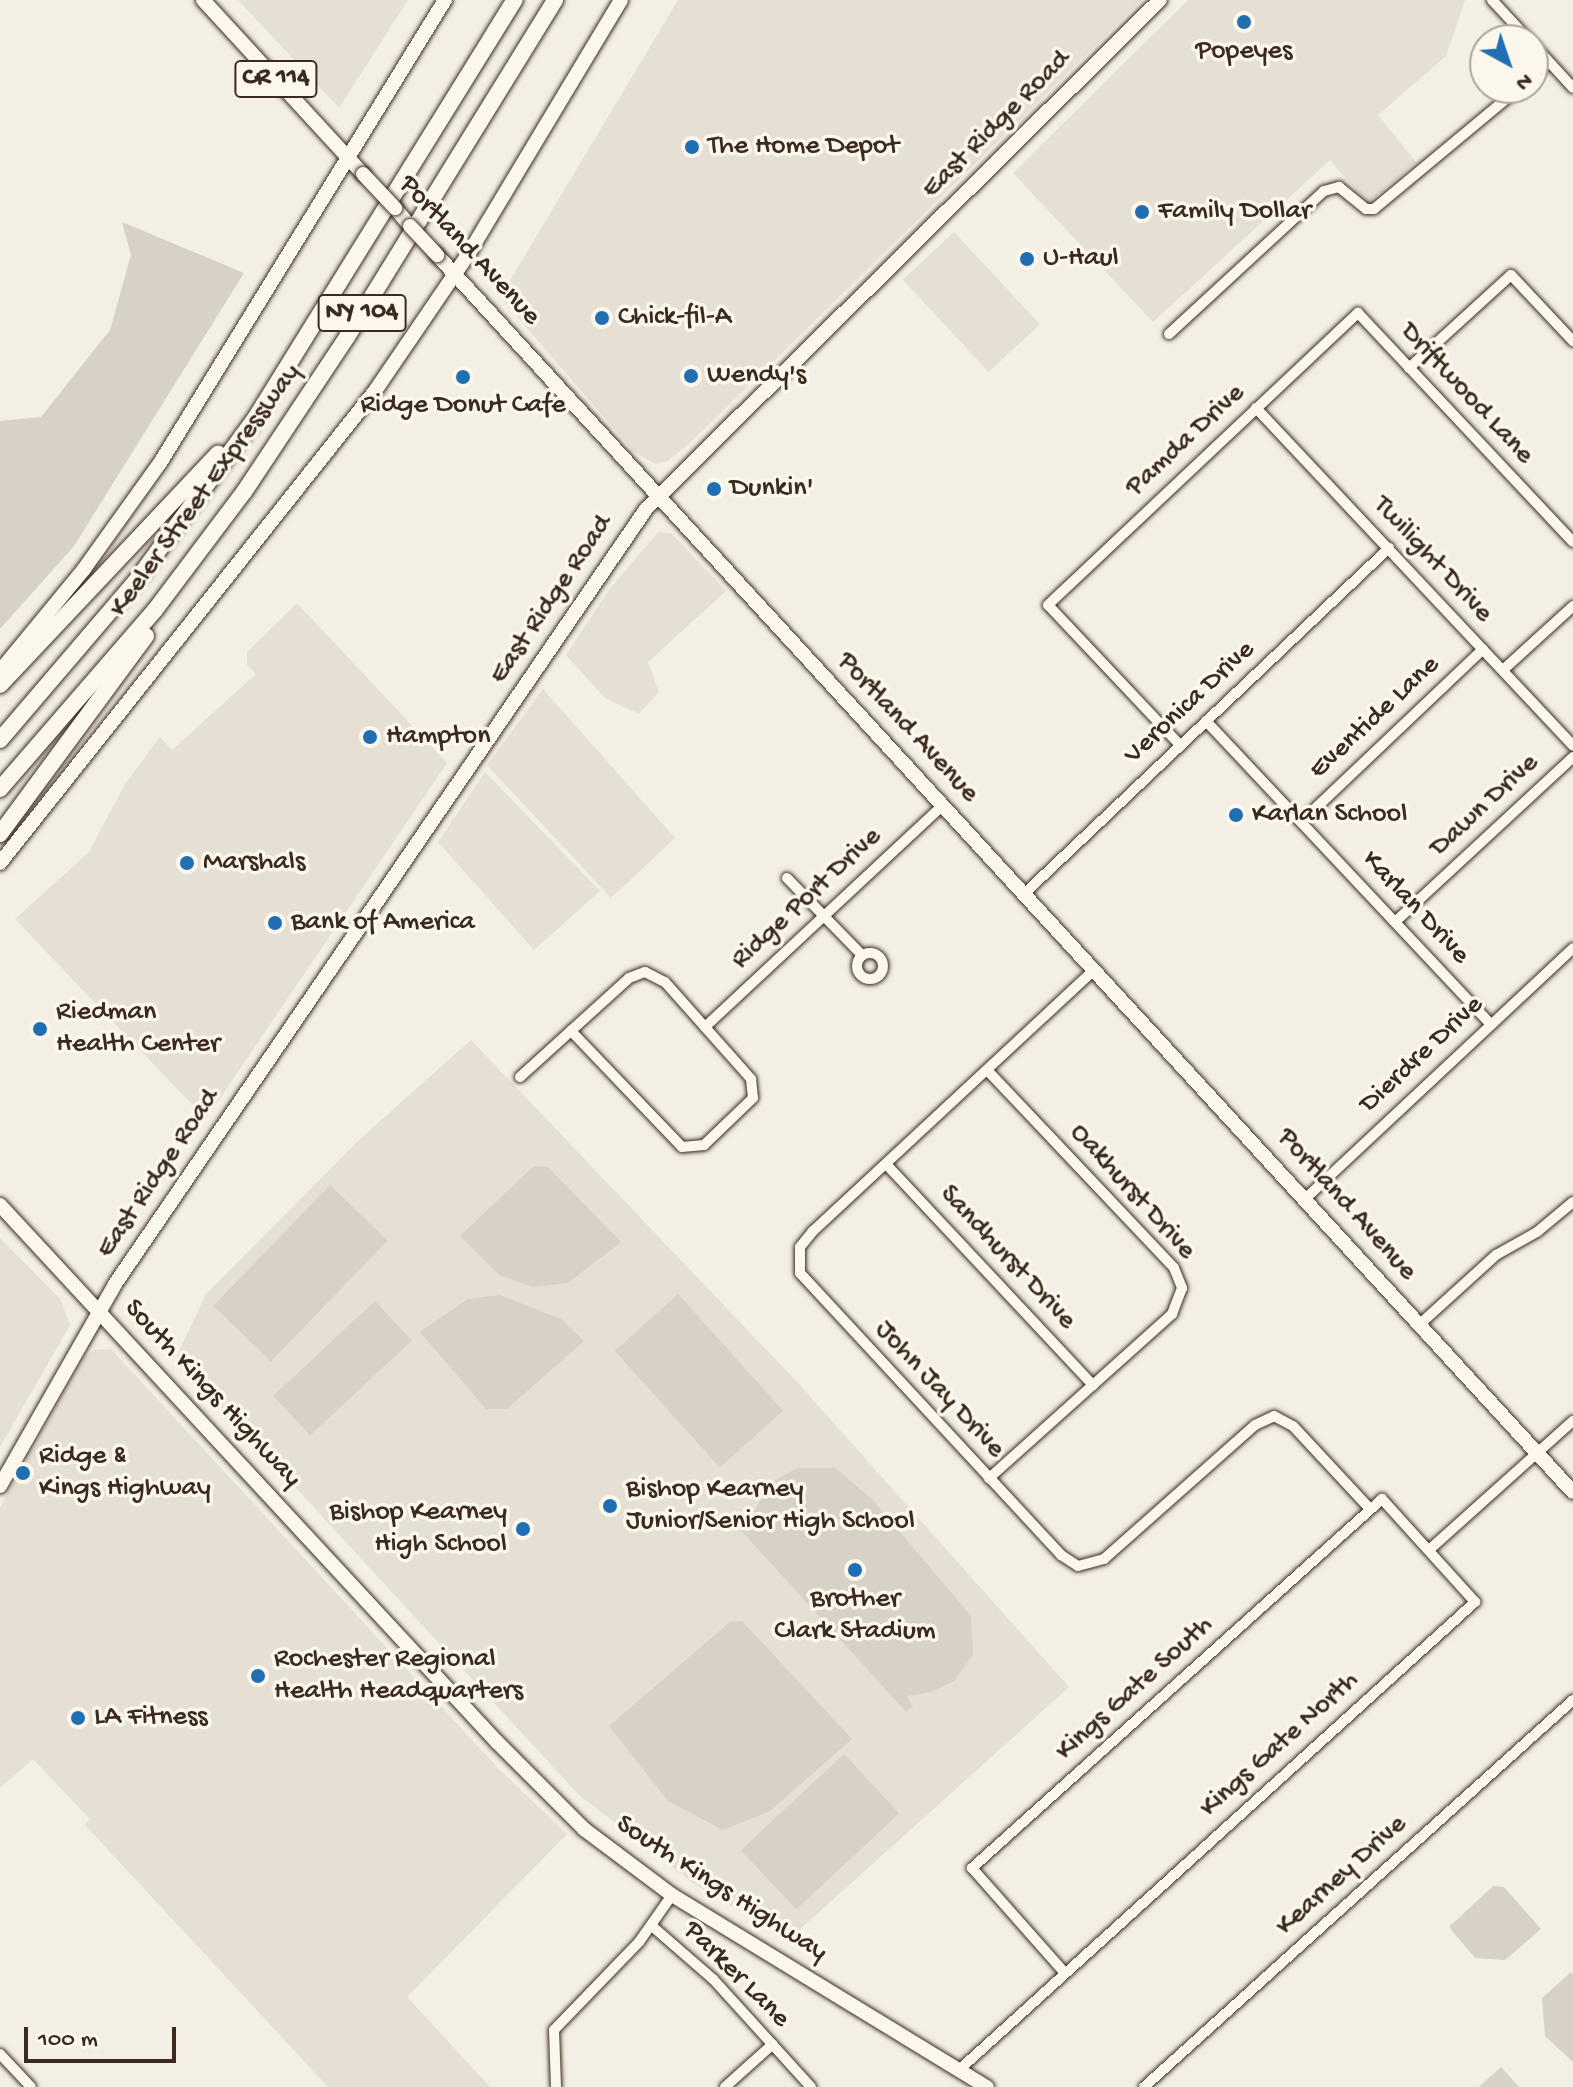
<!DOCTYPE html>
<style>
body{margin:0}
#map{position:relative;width:1573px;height:2087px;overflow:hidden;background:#f3efe4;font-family:"Gochi Hand",sans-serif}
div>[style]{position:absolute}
.built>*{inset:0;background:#e5dfd4;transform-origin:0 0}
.green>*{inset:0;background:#d8d1c6;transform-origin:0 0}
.roads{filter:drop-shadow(0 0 2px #3b2a1e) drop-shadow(0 0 2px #3b2a1e)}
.minor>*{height:10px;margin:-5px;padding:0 5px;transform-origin:5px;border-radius:5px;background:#fbf7ec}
.minor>.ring{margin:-5px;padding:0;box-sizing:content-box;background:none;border:10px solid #fbf7ec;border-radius:50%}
.major>*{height:14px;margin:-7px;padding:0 7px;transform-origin:7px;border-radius:7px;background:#fbf7ec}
.highway>*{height:16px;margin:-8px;padding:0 8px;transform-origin:8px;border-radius:8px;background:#fbf7ec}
.bridges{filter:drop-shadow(0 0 2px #3b2a1e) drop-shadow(0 0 2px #3b2a1e)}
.major-bridge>*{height:14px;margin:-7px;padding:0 7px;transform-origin:7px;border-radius:7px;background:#fbf7ec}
.dots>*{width:22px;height:22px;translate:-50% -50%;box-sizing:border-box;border:4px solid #fbf7ec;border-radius:50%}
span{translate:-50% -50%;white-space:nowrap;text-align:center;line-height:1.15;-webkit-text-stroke:7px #fbf7ec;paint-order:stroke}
.shield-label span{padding:2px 6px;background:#fbf7ec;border:2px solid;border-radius:6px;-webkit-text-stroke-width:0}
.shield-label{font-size:26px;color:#3b2a1e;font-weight:700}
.poi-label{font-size:28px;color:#3b2a1e}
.left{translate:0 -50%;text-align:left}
.right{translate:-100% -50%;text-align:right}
.street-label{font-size:28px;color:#3b2a1e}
.north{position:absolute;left:1469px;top:24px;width:80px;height:80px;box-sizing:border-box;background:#fbf7ec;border:2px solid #aea59a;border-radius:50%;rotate:140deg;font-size:22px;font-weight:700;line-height:32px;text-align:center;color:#3b2a1e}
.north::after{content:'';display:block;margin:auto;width:28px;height:36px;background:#1f6fb2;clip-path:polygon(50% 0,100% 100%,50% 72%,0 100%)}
.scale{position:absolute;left:24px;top:2027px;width:152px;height:36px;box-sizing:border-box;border:4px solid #3b2a1e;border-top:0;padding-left:10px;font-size:24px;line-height:28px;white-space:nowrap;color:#3b2a1e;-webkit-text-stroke:6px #fbf7ec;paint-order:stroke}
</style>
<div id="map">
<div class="built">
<div style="clip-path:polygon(238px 0,408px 0,339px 108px)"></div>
<div style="clip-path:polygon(678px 0,1142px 0,693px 440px,668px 461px,655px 464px,634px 452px,500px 297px)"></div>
<div style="clip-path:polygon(1188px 0,1465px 0,1446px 56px,1378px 115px,1416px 162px,1368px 203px,1330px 160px,1153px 322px,1013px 173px)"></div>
<div style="left:954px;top:232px;width:126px;height:70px;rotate:47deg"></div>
<div style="clip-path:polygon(658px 532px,671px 533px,726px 591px,648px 662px,659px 692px,639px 714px,605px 698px,566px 655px,608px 591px)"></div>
<div style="clip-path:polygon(297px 603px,447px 763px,206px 1119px,15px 919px,89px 852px,125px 784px,160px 737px,172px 750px,256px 674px,247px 665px,247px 652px)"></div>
<div style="clip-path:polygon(543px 689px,675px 838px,611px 898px,487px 765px)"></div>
<div style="clip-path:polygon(485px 772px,600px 891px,534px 950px,438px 842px)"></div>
<div style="clip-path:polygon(471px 1040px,797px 1382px,1069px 1687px,788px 1940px,693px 1883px,579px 1795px,176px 1358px,206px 1294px,360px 1139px)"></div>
<div style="clip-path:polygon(0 1238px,60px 1299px,70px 1325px,0 1447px)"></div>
<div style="clip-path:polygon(111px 1349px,498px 1768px,567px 1834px,407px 1997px,490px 2087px,328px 2087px,85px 1825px,90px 1819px,33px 1759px,0 1788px,0 1507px,83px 1359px,94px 1350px)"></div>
</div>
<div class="green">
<div style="clip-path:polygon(122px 222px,244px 273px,74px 546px,0 629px,0 421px,41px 417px,110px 330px,131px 255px)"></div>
<div style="clip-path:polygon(534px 1166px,548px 1167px,621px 1242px,568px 1283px,532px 1287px,499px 1275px,460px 1236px)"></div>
<div style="left:330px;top:1185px;width:80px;height:168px;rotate:44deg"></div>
<div style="left:678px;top:1294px;width:157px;height:85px;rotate:48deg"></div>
<div style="clip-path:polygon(500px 1295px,561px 1319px,584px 1341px,507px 1409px,486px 1409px,420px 1332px,468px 1299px)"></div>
<div style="left:375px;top:1301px;width:54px;height:139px;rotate:47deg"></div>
<div style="clip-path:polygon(797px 1468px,835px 1468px,872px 1499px,971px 1616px,973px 1654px,954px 1681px,931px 1692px,906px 1696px,913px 1707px,906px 1712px,736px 1525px,753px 1513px,771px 1483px)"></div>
<div style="clip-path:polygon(742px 1621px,852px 1739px,770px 1811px,723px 1830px,668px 1801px,609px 1726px,730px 1622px)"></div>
<div style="left:844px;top:1754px;width:81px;height:141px;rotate:47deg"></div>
<div style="clip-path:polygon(1493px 1886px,1504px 1887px,1541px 1929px,1505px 1960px,1475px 1958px,1449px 1927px)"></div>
<div style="clip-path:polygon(1571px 1972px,1573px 1975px,1573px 2062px,1545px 2036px,1542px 1998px)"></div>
<div style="clip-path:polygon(1501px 2067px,1519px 2087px,1479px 2087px)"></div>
</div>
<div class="roads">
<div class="minor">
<div style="left:1492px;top:0;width:54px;rotate:47.2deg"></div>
<div style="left:1533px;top:44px;width:59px;rotate:47.7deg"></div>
<div style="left:1533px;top:76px;width:21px;rotate:-41deg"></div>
<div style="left:1169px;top:334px;width:211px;rotate:-42.7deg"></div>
<div style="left:1324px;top:191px;width:16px;rotate:-15deg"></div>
<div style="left:1339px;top:187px;width:35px;rotate:39deg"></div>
<div style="left:1366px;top:209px;width:8px"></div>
<div style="left:1374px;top:209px;width:189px;rotate:-39.8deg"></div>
<div style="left:1409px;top:368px;width:138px;rotate:-42.4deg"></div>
<div style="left:1511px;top:275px;width:91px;rotate:46.8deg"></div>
<div style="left:1256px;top:408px;width:463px;rotate:46.8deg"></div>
<div style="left:1503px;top:670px;width:95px;rotate:-42.4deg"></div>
<div style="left:1206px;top:721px;width:415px;rotate:46.8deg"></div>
<div style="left:1180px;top:745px;width:192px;rotate:-133.3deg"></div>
<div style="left:1048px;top:605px;width:426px;rotate:-43.3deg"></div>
<div style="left:1358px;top:313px;width:314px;rotate:46.8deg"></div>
<div style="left:1301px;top:822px;width:251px;rotate:-43.5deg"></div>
<div style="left:787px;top:878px;width:107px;rotate:45.8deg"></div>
<div style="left:1024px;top:894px;width:503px;rotate:-43.47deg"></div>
<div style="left:1395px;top:922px;width:243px;rotate:-42.8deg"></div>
<div class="ring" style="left:857px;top:953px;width:16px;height:16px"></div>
<div style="left:1094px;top:970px;width:384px;rotate:137.1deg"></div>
<div style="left:813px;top:1231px;width:21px;rotate:129deg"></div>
<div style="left:800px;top:1247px;width:26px;rotate:90deg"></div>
<div style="left:800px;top:1273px;width:384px;rotate:47.2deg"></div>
<div style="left:1061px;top:1555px;width:20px;rotate:33deg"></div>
<div style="left:1078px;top:1566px;width:27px;rotate:-15deg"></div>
<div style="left:1104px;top:1559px;width:202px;rotate:-41.6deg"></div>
<div style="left:1255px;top:1425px;width:21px;rotate:-25deg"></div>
<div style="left:1274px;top:1416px;width:21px;rotate:28deg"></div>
<div style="left:1293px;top:1426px;width:113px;rotate:47.1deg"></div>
<div style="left:705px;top:1027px;width:324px;rotate:-43deg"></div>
<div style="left:987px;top:1070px;width:272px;rotate:46.6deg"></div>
<div style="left:1174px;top:1268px;width:22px;rotate:68deg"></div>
<div style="left:1182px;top:1288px;width:28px;rotate:111deg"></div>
<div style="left:1172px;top:1314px;width:246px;rotate:138.1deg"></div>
<div style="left:520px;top:1077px;width:147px;rotate:-42.2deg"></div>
<div style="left:629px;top:978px;width:17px;rotate:-21deg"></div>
<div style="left:645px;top:972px;width:22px;rotate:27deg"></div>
<div style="left:665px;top:982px;width:130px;rotate:48.4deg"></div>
<div style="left:751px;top:1079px;width:19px;rotate:84deg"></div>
<div style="left:753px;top:1098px;width:68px;rotate:136.2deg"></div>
<div style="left:704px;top:1145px;width:22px;rotate:175deg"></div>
<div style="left:682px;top:1147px;width:161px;rotate:-133.7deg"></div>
<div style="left:886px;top:1164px;width:303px;rotate:46.9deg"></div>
<div style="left:1305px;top:1199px;width:367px;rotate:-43.1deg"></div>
<div style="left:1420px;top:1324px;width:103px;rotate:-42.2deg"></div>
<div style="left:1496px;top:1255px;width:47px;rotate:-29.3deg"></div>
<div style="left:1537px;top:1232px;width:47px;rotate:-39.8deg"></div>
<div style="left:1429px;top:1550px;width:193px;rotate:-41.9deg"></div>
<div style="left:652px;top:1926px;width:81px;rotate:41deg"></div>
<div style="left:713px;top:1979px;width:146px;rotate:47.8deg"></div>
<div style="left:0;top:2054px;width:45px;rotate:46.8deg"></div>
<div style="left:959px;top:2070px;width:697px;rotate:-42.21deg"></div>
<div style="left:1475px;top:1602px;width:139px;rotate:-132.1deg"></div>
<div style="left:1382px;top:1499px;width:552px;rotate:138.01deg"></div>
<div style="left:972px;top:1868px;width:139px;rotate:48.5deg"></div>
<div style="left:556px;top:2087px;width:57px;rotate:-92deg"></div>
<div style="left:554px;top:2030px;width:122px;rotate:-46deg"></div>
<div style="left:639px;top:1942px;width:57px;rotate:-54.9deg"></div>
<div style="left:725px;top:2087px;width:64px;rotate:-41.9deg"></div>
<div style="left:1144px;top:2087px;width:578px;rotate:-42.05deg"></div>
</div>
<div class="major">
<div style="left:203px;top:0;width:236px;rotate:47.4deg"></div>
<div style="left:395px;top:208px;width:23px;rotate:50deg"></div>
<div style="left:437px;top:255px;width:1679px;rotate:47.44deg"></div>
<div style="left:0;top:671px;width:132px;rotate:-50.5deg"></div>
<div style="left:84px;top:569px;width:130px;rotate:-54.4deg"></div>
<div style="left:160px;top:463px;width:544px;rotate:-58.39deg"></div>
<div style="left:0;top:863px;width:603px;rotate:-51.53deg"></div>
<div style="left:375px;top:391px;width:167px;rotate:-55.7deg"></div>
<div style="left:469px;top:253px;width:295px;rotate:-59deg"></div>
<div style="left:0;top:1205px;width:732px;rotate:47.22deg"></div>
<div style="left:497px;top:1742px;width:123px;rotate:45deg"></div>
<div style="left:584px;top:1829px;width:110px;rotate:36.9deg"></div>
<div style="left:672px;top:1895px;width:369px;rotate:31.4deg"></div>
<div style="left:0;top:1486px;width:232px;rotate:-60.3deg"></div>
<div style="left:115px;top:1284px;width:939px;rotate:-55.58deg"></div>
<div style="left:646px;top:509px;width:723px;rotate:-44.72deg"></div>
</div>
<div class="highway">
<div style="left:0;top:685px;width:318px;rotate:-46.7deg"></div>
<div style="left:0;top:740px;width:209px;rotate:-49.5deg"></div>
<div style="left:136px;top:581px;width:203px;rotate:-53.8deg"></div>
<div style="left:256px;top:417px;width:491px;rotate:-58.2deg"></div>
<div style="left:0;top:789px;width:237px;rotate:-49.1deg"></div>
<div style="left:155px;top:610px;width:148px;rotate:-53deg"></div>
<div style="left:244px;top:492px;width:186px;rotate:-56.4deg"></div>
<div style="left:347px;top:337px;width:396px;rotate:-58.3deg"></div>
<div style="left:0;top:834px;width:246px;rotate:-53.6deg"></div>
</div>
</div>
<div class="bridges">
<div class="major-bridge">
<div style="left:363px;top:174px;width:47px;rotate:46.7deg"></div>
<div style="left:410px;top:226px;width:40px;rotate:47deg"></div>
</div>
</div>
<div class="dots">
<div style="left:1244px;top:22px;background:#1f6fb2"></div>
<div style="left:692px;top:147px;background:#1f6fb2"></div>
<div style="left:1142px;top:212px;background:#1f6fb2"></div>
<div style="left:1027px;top:259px;background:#1f6fb2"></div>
<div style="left:602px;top:318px;background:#1f6fb2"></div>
<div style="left:691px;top:376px;background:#1f6fb2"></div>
<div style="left:463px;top:377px;background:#1f6fb2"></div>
<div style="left:714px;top:489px;background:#1f6fb2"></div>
<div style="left:370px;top:737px;background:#1f6fb2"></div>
<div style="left:1236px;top:815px;background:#1f6fb2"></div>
<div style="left:187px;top:863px;background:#1f6fb2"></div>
<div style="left:275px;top:923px;background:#1f6fb2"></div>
<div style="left:40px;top:1029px;background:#1f6fb2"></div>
<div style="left:23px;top:1473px;background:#1f6fb2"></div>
<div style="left:610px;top:1506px;background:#1f6fb2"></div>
<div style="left:523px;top:1529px;background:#1f6fb2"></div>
<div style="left:855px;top:1570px;background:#1f6fb2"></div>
<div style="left:258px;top:1676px;background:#1f6fb2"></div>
<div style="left:78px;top:1718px;background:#1f6fb2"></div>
</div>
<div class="shield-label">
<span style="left:276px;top:79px">CR 114</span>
<span style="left:362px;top:313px">NY 104</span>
</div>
<div class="poi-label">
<span style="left:1244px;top:52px">Popeyes</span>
<span class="left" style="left:708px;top:147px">The Home Depot</span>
<span class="left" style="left:1158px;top:212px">Family Dollar</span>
<span class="left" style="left:1043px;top:259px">U-Haul</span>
<span class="left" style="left:618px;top:318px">Chick-fil-A</span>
<span class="left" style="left:707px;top:376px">Wendy's</span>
<span style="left:463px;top:406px">Ridge Donut Cafe</span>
<span class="left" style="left:730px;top:489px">Dunkin'</span>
<span class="left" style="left:386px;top:737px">Hampton</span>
<span class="left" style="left:1252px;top:815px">Karlan School</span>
<span class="left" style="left:203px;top:863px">Marshals</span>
<span class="left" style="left:291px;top:923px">Bank of America</span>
<span class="left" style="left:56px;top:1029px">Riedman<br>Health Center</span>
<span class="left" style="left:39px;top:1473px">Ridge &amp;<br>Kings Highway</span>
<span class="left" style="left:626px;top:1506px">Bishop Kearney<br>Junior/Senior High School</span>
<span class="right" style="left:507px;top:1529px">Bishop Kearney<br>High School</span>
<span style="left:855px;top:1616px">Brother<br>Clark Stadium</span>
<span class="left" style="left:274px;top:1676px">Rochester Regional<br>Health Headquarters</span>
<span class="left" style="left:94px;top:1718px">LA Fitness</span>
</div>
<div class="street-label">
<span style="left:997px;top:125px;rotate:-45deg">East Ridge Road</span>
<span style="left:469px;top:251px;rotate:47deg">Portland Avenue</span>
<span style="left:1466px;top:394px;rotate:47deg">Driftwood Lane</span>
<span style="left:1186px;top:441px;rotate:-43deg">Pamda Drive</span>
<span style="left:206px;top:491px;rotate:-54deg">Keeler Street Expressway</span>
<span style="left:1432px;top:560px;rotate:47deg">Twilight Drive</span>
<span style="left:552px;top:600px;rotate:-56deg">East Ridge Road</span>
<span style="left:1190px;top:703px;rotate:-43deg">Veronica Drive</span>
<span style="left:1375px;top:718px;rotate:-43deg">Eventide Lane</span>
<span style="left:907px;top:728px;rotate:47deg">Portland Avenue</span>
<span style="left:1485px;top:806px;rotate:-43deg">Dawn Drive</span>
<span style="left:807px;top:899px;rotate:-43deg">Ridge Port Drive</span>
<span style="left:1415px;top:908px;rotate:47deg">Karlan Drive</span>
<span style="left:1422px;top:1055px;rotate:-43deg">Dierdre Drive</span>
<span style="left:159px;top:1174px;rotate:-56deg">East Ridge Road</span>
<span style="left:1132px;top:1192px;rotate:48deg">Oakhurst Drive</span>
<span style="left:1346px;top:1205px;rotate:48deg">Portland Avenue</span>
<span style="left:1007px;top:1258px;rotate:47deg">Sandhurst Drive</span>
<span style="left:939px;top:1390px;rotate:47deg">John Jay Drive</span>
<span style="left:212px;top:1394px;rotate:47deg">South Kings Highway</span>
<span style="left:1135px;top:1689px;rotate:-42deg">Kings Gate South</span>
<span style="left:1280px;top:1745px;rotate:-42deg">Kings Gate North</span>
<span style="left:1342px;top:1876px;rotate:-42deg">Kearney Drive</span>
<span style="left:721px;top:1889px;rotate:33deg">South Kings Highway</span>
<span style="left:736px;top:1975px;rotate:45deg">Parker Lane</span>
</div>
<div class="north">N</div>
<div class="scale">100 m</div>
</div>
